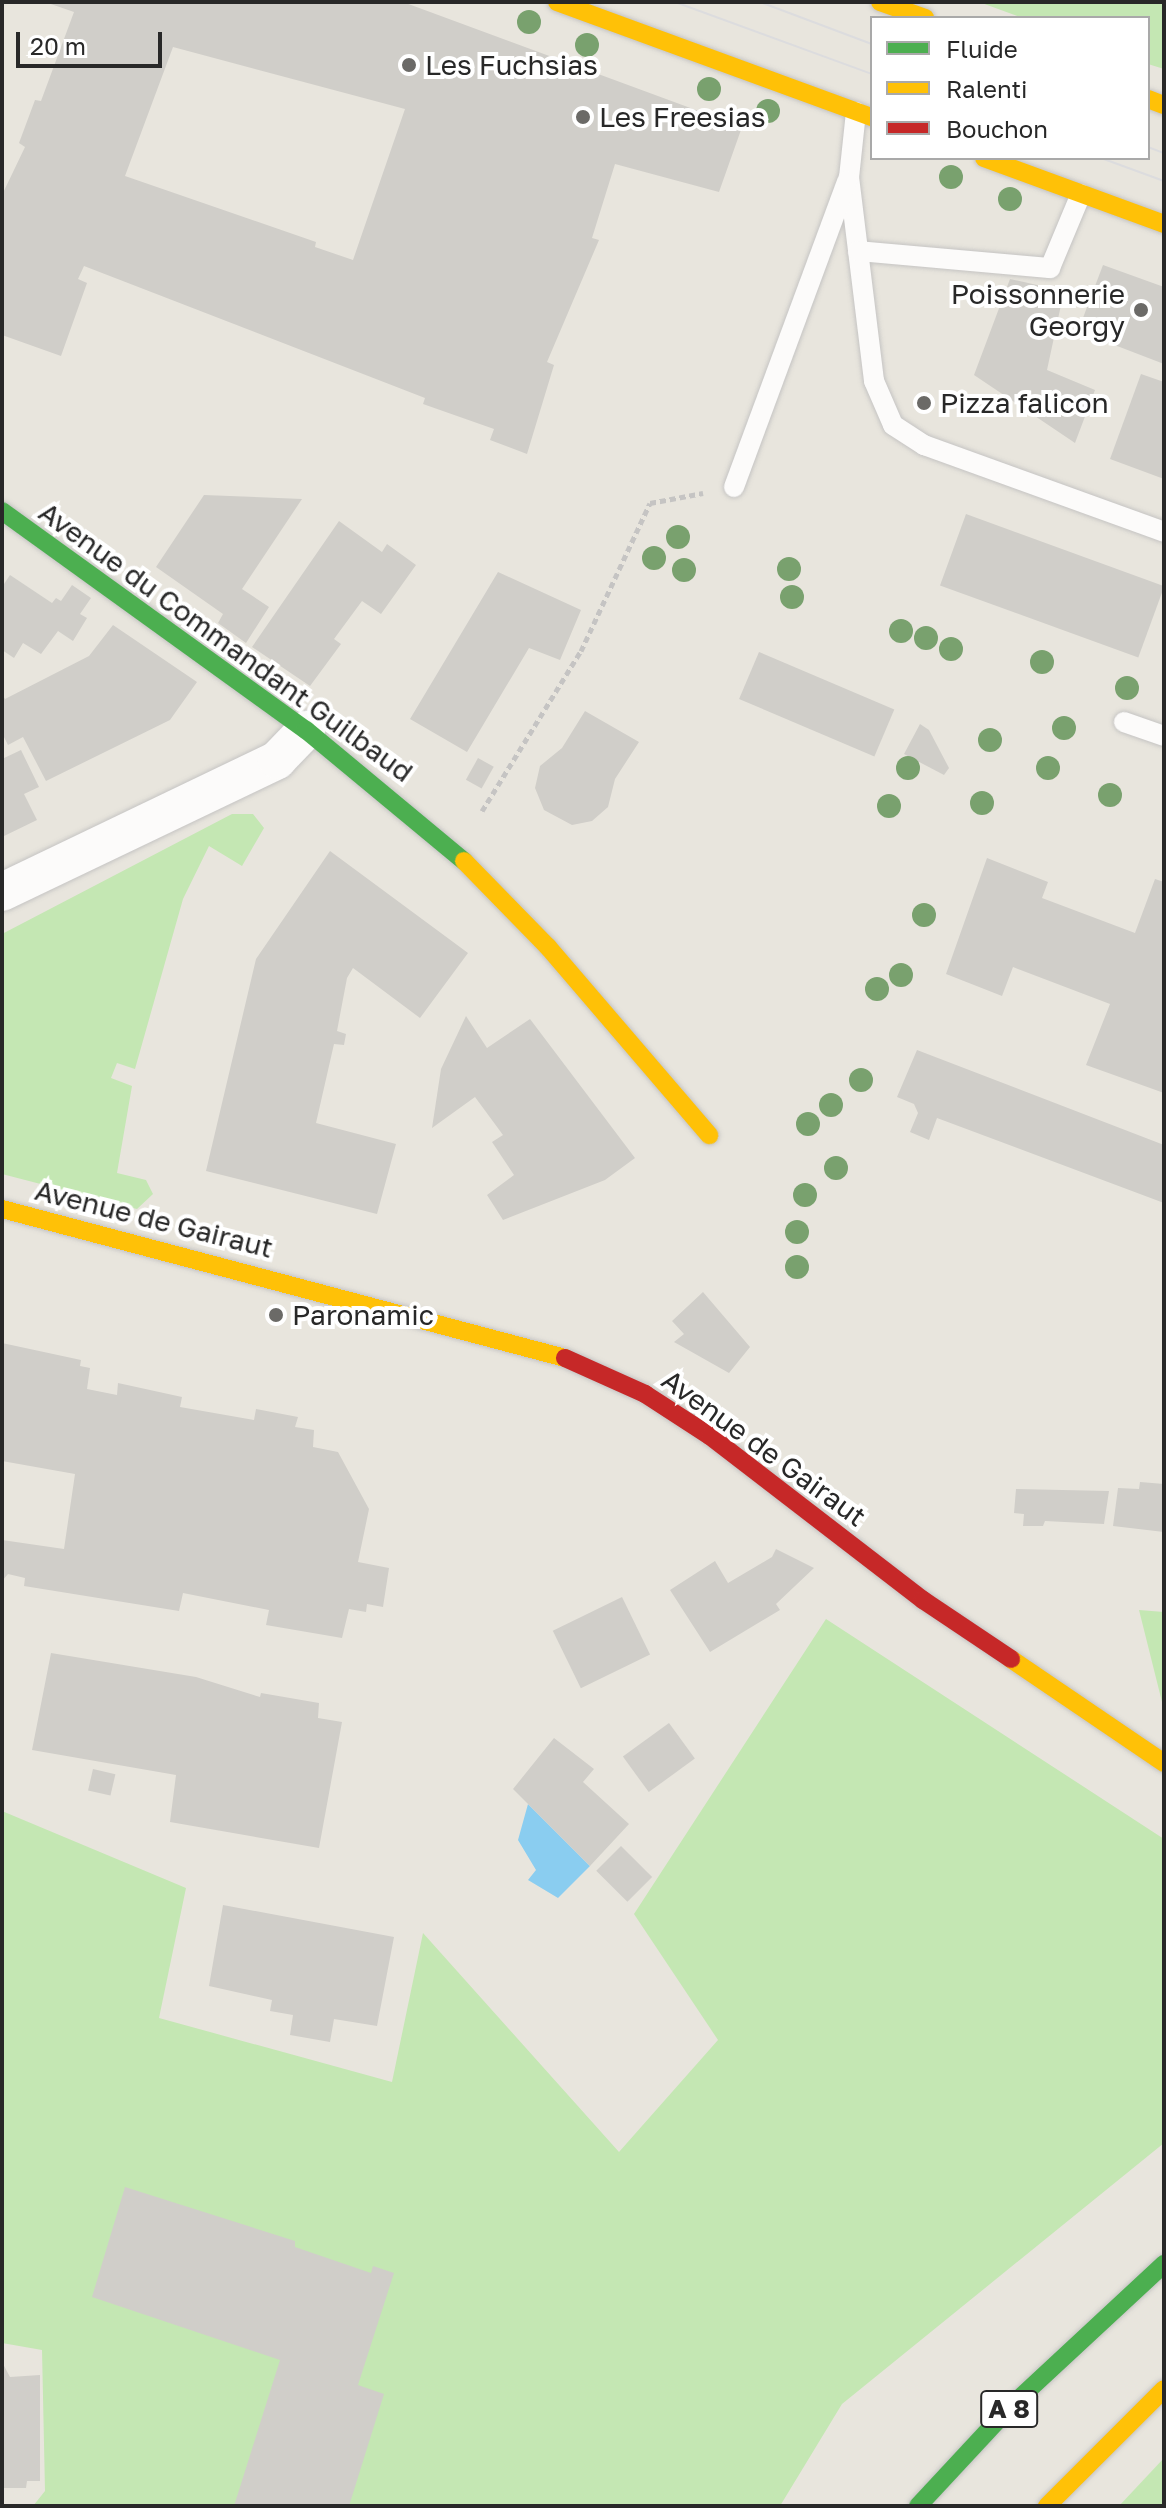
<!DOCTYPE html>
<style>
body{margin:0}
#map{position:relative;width:1166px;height:2508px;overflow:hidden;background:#e8e5dd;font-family:"Golos Text",sans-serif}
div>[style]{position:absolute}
.green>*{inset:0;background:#c4e7b3}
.water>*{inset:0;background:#8acdf0}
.building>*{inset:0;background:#d0cec9;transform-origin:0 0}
.path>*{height:5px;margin-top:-2.5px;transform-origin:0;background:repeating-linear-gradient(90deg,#c5c4c3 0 6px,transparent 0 10px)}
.roads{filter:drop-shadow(0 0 2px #c5c4c3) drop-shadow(0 0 2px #c5c4c3)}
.lane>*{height:20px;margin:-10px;padding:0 10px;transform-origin:10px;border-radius:10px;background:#fcfbfa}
.street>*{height:38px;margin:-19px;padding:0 19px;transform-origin:19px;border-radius:19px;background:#fcfbfa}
.fast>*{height:18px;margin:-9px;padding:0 9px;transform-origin:9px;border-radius:9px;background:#4caf50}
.slow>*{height:18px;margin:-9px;padding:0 9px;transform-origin:9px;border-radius:9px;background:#ffc107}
.jam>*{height:18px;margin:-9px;padding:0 9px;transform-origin:9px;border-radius:9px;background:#c62828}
.tram>*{height:2px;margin:-1px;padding:0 1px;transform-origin:1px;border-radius:1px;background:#dcdcde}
.trees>*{width:24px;height:24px;margin:-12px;border-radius:50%;background:#79a16e}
.dots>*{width:22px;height:22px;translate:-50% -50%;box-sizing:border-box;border:4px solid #fff;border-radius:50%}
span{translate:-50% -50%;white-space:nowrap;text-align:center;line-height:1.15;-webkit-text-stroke:8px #fff;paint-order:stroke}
.shield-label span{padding:2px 6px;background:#fff;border:2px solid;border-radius:6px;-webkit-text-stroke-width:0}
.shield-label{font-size:26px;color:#282828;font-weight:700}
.poi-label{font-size:28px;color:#282828}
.left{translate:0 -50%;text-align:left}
.right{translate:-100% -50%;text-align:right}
.street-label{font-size:28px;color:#282828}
.frame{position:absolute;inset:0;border:4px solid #282828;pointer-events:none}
.legend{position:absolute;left:870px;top:16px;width:280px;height:144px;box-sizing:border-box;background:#fff;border:2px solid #a9a9a9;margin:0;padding:10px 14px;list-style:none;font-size:24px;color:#282828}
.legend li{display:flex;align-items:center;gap:16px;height:40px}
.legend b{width:40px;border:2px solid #a9a9a9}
.scale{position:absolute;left:16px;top:32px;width:146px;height:36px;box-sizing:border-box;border:4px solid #282828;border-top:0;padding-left:10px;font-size:24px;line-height:28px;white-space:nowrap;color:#282828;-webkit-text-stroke:6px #fff;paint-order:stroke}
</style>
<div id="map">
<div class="green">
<div style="clip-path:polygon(979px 2px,1164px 2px,1164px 69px,1148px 64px,1148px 18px,1023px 18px)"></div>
<div style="clip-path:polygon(232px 814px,253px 814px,264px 828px,242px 866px,209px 846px,183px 899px,135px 1069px,117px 1063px,111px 1078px,132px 1086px,117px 1173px,146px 1180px,153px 1194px,137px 1209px,2px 1174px,2px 934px)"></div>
<div style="clip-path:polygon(1139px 1610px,1164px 1612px,1164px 1704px,1162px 1702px)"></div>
<div style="clip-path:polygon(826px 1619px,1164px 1839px,1164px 2143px,842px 2404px,780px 2506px,33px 2506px,45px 2491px,42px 2350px,2px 2343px,2px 1811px,186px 1888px,159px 2018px,392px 2082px,423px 1933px,619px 2152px,718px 2040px,634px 1914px)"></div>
<div style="clip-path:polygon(1164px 2458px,1164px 2506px,1119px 2506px)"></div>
</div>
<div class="water">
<div style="clip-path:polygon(528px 1804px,590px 1866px,558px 1898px,528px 1880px,536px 1870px,518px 1840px)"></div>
</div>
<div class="building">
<div style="clip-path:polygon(evenodd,45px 2px,403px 2px,742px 127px,719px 192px,615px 164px,592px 238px,599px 240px,547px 362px,554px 365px,527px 454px,490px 440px,494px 429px,423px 404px,425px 398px,84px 266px,78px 279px,87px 283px,61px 356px,2px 335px,2px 195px,25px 147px,19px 143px,35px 100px,41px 101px,74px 12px,45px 2px,173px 47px,405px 109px,353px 260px,315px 247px,316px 242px,125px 176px,173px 47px)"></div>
<div style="clip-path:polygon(1103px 265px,1164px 287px,1164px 364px,1078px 331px)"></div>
<div style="clip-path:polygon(1010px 279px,1064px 291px,1047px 370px,1095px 390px,1075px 443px,974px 375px)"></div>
<div style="clip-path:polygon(1141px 374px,1164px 382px,1164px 479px,1110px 459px)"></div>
<div style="clip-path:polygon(204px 495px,302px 499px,242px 589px,269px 607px,246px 643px,218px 623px,223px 614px,156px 567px)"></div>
<div style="left:966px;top:514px;width:211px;height:76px;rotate:20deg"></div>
<div style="clip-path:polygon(339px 521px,382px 552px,387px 544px,416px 565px,381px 614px,362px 601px,334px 639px,341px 644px,310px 686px,252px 647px)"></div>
<div style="clip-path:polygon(498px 572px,581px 610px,560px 660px,529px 648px,467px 752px,410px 719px)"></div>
<div style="clip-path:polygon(10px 575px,52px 603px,56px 598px,61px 601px,72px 585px,91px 598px,80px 614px,87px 618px,73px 641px,58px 631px,41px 654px,23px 643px,14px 658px,2px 650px,2px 587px)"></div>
<div style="clip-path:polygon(113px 625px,197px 682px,170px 720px,46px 781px,23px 737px,8px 745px,2px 733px,2px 694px,5px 699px,89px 656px)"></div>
<div style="left:759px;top:652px;width:147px;height:51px;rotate:23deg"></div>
<div style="clip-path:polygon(585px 711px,639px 742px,615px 779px,608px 807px,592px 821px,572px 825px,544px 810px,535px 788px,540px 766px,562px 748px)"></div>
<div style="clip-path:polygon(920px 724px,929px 730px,949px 768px,944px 775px,904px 754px)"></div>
<div style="clip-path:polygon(21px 750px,39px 787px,24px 794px,37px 820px,2px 837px,2px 759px)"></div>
<div style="left:478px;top:758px;width:18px;height:25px;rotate:29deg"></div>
<div style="clip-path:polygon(330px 851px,468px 953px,420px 1018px,353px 968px,347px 978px,337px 1031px,346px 1034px,344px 1045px,334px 1044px,316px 1123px,396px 1144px,377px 1214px,206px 1171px,256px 959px)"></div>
<div style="clip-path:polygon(987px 858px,1048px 882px,1042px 898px,1135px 933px,1155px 879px,1164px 882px,1164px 1093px,1086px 1065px,1110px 1004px,1013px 967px,1002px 996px,946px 974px)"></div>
<div style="clip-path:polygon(466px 1016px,487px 1048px,530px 1019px,635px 1158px,605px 1180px,503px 1220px,487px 1195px,514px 1175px,492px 1142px,503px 1135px,475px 1097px,432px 1128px,441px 1069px)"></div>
<div style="clip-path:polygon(917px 1050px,1164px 1145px,1164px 1203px,937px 1118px,929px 1140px,910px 1132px,918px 1113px,914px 1104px,897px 1097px)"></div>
<div style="clip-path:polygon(703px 1292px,750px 1347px,729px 1373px,674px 1342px,684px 1334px,672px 1321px)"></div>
<div style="clip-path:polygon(2px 1343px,81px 1360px,80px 1366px,90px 1368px,87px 1389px,117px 1395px,118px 1383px,182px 1397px,180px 1407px,254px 1420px,256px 1409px,298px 1417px,295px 1427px,314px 1430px,313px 1447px,338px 1452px,369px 1509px,358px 1562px,389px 1568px,383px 1607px,367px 1604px,366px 1612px,349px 1609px,342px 1638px,266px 1625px,269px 1610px,183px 1593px,179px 1611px,24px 1586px,25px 1578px,8px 1574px,2px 1581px,2px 1540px,64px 1549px,75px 1474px,2px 1461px)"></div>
<div style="clip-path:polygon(1140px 1482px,1164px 1484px,1164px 1532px,1113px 1526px,1118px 1488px,1139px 1489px)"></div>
<div style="clip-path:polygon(1016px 1489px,1109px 1491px,1104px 1524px,1045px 1521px,1043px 1526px,1023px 1526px,1024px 1514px,1014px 1513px)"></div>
<div style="clip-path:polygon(776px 1549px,814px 1568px,776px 1604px,780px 1610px,710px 1652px,670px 1590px,715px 1561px,728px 1583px,772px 1557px)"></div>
<div style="left:622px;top:1597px;width:64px;height:77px;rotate:64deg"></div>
<div style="clip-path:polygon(51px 1653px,196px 1677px,260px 1697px,261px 1693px,319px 1703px,318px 1718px,342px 1722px,319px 1848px,170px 1822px,176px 1775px,32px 1750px)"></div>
<div style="left:669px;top:1723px;width:44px;height:57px;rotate:54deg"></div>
<div style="clip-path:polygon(554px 1738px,594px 1769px,583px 1782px,629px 1824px,590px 1866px,513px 1789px)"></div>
<div style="left:93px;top:1769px;width:23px;height:22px;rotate:13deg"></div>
<div style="left:621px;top:1846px;width:44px;height:35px;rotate:45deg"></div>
<div style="clip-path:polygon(223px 1905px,394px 1937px,377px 2026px,334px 2019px,330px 2042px,290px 2035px,293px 2015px,270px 2011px,272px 2000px,209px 1986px)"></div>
<div style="clip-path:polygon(125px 2187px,295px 2241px,295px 2247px,371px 2273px,373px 2266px,394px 2273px,358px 2385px,384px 2394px,349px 2506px,234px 2506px,280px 2360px,92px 2297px)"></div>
<div style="clip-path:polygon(2px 2362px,10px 2377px,40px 2375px,40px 2481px,27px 2481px,26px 2488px,2px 2488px)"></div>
</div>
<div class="path">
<div style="left:482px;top:811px;width:188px;rotate:-58.3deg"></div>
<div style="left:581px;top:651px;width:163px;rotate:-65deg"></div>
<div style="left:650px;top:503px;width:54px;rotate:-10.7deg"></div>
</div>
<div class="roads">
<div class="lane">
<div style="left:856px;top:112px;width:65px;rotate:96.1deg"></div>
<div style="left:849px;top:177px;width:206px;rotate:83deg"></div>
<div style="left:874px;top:381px;width:48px;rotate:66.6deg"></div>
<div style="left:893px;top:425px;width:37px;rotate:33deg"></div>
<div style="left:924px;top:445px;width:255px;rotate:19.9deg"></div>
<div style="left:858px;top:251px;width:193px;rotate:5.1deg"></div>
<div style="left:1050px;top:268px;width:80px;rotate:-67.3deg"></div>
<div style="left:734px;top:487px;width:326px;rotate:-69.7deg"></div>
<div style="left:1124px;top:722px;width:42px;rotate:19.3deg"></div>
</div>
<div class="street">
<div style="left:2px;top:892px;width:305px;rotate:-25.6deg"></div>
<div style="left:277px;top:760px;width:42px;rotate:-46deg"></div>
</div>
<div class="fast">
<div style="left:2px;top:511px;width:375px;rotate:35.8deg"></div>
<div style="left:306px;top:730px;width:205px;rotate:39.7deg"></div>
<div style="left:918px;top:2506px;width:135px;rotate:-47.1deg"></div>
<div style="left:1010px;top:2407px;width:210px;rotate:-42.9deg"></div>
</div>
<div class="slow">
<div style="left:557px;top:2px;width:335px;rotate:20.1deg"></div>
<div style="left:880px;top:2px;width:48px;rotate:19.6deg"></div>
<div style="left:1148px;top:99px;width:17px;rotate:21deg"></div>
<div style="left:984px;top:158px;width:192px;rotate:20.1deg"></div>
<div style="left:464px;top:861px;width:120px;rotate:45.7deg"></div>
<div style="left:548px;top:947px;width:248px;rotate:49.4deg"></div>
<div style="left:2px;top:1209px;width:582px;rotate:14.82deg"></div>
<div style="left:1011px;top:1659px;width:185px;rotate:34.2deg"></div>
<div style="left:1047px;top:2506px;width:165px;rotate:-45deg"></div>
</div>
<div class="jam">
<div style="left:565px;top:1358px;width:88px;rotate:24.2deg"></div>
<div style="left:645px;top:1394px;width:77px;rotate:32.9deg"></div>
<div style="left:710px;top:1436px;width:269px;rotate:37.6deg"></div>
<div style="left:923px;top:1600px;width:106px;rotate:33.8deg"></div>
</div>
</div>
<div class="tram">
<div style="left:675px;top:2px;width:210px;rotate:20.1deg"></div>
<div style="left:760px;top:2px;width:120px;rotate:20.6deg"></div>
<div style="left:1148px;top:147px;width:17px;rotate:21deg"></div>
<div style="left:1101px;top:158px;width:67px;rotate:20.1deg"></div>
</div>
<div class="trees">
<div style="left:529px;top:22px"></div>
<div style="left:587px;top:45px"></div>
<div style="left:709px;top:89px"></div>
<div style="left:768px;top:111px"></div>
<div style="left:951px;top:177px"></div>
<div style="left:1010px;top:199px"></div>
<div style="left:678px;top:537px"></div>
<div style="left:654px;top:558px"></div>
<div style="left:789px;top:569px"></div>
<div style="left:684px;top:570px"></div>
<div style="left:792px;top:597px"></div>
<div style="left:901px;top:631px"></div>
<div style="left:926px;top:638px"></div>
<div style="left:951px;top:649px"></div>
<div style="left:1042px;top:662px"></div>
<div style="left:1127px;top:688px"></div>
<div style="left:1064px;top:728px"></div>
<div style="left:990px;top:740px"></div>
<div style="left:908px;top:768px"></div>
<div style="left:1048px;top:768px"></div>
<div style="left:1110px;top:795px"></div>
<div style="left:982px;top:803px"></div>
<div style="left:889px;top:806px"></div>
<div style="left:924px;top:915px"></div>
<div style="left:901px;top:975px"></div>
<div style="left:877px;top:989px"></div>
<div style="left:861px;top:1080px"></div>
<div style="left:831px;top:1105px"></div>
<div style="left:808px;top:1124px"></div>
<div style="left:836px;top:1168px"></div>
<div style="left:805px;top:1195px"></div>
<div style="left:797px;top:1232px"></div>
<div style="left:797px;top:1267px"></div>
</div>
<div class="dots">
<div style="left:409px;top:65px;background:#6b6a67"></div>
<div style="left:583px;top:117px;background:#6b6a67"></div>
<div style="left:1141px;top:310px;background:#6b6a67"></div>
<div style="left:924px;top:403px;background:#6b6a67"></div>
<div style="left:276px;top:1315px;background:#6b6a67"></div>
</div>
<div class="shield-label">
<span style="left:1009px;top:2409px">A 8</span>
</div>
<div class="poi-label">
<span class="left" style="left:425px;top:65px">Les Fuchsias</span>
<span class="left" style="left:599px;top:117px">Les Freesias</span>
<span class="right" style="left:1125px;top:310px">Poissonnerie<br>Georgy</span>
<span class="left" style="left:940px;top:403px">Pizza falicon</span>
<span class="left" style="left:292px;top:1315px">Paronamic</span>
</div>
<div class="street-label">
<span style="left:226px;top:642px;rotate:36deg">Avenue du Commandant Guilbaud</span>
<span style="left:154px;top:1219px;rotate:14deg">Avenue de Gairaut</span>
<span style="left:764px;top:1448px;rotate:36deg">Avenue de Gairaut</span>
</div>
<div class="frame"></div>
<ul class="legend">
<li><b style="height:10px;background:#4caf50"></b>Fluide</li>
<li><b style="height:10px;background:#ffc107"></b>Ralenti</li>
<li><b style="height:10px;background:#c62828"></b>Bouchon</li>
</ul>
<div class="scale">20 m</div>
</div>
